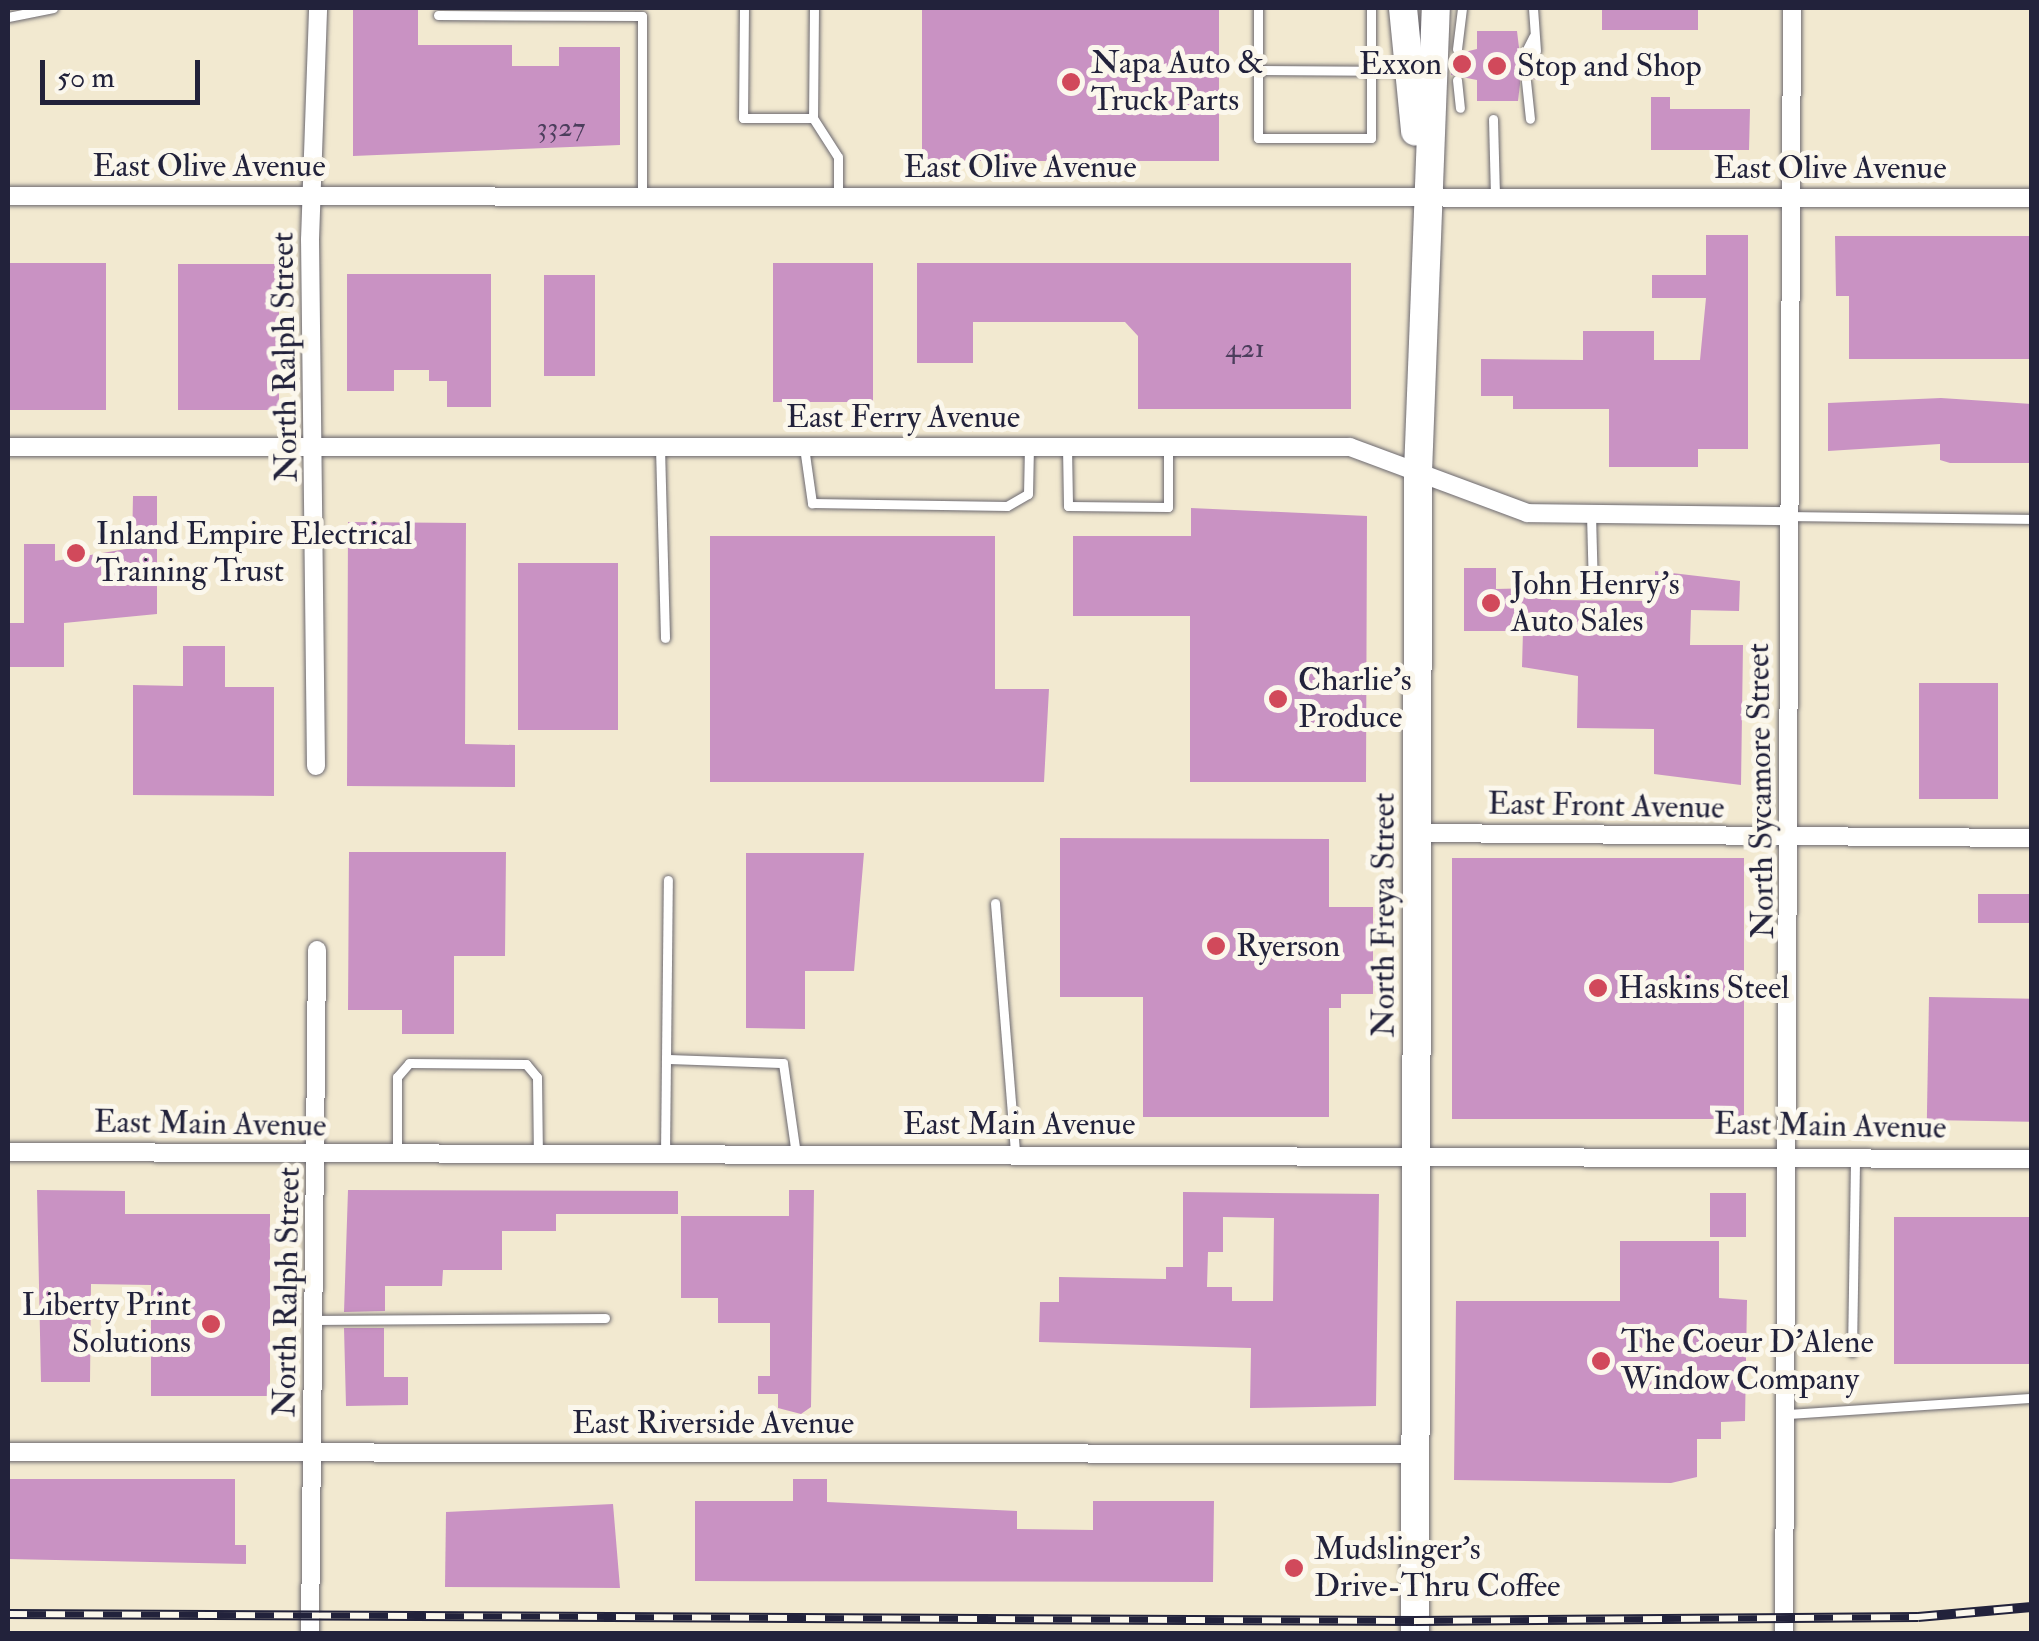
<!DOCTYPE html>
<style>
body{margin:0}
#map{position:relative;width:2039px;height:1641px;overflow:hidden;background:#f2e9d0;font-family:"IM FELL Double Pica",serif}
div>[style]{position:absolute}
.building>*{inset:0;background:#c992c3;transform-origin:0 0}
.roads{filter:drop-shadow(0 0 2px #6b686f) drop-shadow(0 0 2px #6b686f)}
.service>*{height:9px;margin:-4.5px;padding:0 4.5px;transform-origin:4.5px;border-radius:4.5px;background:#fff}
.minor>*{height:18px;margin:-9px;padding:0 9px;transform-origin:9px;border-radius:9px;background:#fff}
.primary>*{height:28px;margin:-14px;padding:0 14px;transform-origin:14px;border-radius:14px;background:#fff}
.rail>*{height:10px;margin-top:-5px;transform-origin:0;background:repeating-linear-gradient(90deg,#fbf7ec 0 19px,#22223b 0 38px);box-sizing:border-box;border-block:2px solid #22223b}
.dots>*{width:28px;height:28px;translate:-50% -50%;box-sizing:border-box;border:5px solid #fbf7ec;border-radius:50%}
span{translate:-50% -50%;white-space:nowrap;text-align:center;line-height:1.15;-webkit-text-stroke:10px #fbf7ec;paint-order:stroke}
.number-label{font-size:28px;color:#4c3e5d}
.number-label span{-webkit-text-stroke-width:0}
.poi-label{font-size:32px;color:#22223b}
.left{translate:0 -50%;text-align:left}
.right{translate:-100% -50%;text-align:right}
.street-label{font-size:32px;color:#22223b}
.frame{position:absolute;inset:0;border:10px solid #22223b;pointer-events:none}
.scale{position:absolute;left:40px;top:60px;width:160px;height:45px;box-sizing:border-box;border:5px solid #22223b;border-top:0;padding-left:12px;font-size:30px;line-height:35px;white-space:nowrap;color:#22223b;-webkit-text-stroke:8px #fbf7ec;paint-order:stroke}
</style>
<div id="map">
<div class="building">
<div style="clip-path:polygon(353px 8px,418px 8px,418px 45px,512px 45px,512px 66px,559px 66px,559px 47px,620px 47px,620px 145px,353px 156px)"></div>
<div style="left:922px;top:8px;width:297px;height:153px"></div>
<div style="left:1602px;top:8px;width:96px;height:22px"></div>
<div style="clip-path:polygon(1477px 31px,1517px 31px,1520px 56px,1540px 58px,1540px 81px,1521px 75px,1518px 101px,1477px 101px,1477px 80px,1451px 75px,1452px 55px,1477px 49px)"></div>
<div style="clip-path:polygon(1651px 97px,1670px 97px,1670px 109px,1750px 109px,1749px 150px,1651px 150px)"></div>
<div style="clip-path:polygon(1706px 235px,1748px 235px,1748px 449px,1698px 449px,1698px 467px,1609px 467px,1609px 409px,1513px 409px,1513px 396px,1481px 396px,1481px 359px,1583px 360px,1583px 331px,1654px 331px,1654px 360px,1700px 360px,1706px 298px,1652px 298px,1652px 275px,1706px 275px)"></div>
<div style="clip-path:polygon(1835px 236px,2032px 236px,2032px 359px,1849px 359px,1849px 296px,1836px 296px)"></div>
<div style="left:8px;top:263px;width:98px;height:147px"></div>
<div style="left:773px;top:263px;width:100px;height:139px"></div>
<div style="clip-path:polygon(917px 263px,1351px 263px,1351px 409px,1138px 409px,1138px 336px,1125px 322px,973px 322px,973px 363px,917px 363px)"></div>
<div style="left:178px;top:264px;width:101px;height:146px"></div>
<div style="clip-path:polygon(347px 274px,491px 274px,491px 407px,447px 407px,447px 381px,429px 381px,429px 370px,394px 370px,394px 391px,347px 391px)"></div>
<div style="left:544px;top:275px;width:51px;height:101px"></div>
<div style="clip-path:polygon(1941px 398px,2032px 404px,2032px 463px,1950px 463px,1940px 460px,1940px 444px,1828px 451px,1828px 403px)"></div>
<div style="clip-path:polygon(133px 496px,157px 496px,157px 614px,64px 623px,64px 667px,8px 667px,8px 623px,24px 623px,24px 544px,55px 544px,55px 561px,132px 548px)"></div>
<div style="clip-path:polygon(1191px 508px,1367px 516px,1366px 782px,1190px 782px,1190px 616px,1073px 616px,1073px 536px,1191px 536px)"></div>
<div style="clip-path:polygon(348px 522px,466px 523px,465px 744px,515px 745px,515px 787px,347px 786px)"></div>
<div style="clip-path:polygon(710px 536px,995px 536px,995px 689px,1049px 689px,1044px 782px,710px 782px)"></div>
<div style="left:518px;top:563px;width:100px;height:167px"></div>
<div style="clip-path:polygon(1464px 568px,1496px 568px,1496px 589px,1535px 588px,1535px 576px,1551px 577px,1551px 600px,1655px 601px,1655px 571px,1740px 581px,1739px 611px,1691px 610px,1690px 645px,1743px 645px,1741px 785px,1654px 774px,1654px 729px,1577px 728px,1578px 676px,1522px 667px,1523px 631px,1464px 631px)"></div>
<div style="clip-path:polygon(183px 646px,225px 646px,225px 687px,274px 687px,274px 796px,133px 795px,133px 685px,183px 686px)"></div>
<div style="left:1919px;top:683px;width:79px;height:116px"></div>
<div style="clip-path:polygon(1060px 838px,1329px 839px,1329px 907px,1373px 907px,1373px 994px,1341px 994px,1341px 1008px,1329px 1008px,1329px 1117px,1143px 1117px,1143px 997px,1060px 997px)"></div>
<div style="clip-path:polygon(349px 852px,506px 852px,505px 956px,454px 956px,454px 1034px,402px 1034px,402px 1010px,348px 1010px)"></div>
<div style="clip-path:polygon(746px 853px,864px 853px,854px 971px,805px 971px,805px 1029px,746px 1028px)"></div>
<div style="left:1452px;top:858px;width:292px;height:261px"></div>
<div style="left:2032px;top:894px;width:29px;height:54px;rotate:90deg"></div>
<div style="left:1929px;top:997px;width:103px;height:123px;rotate:1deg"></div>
<div style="clip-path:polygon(37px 1190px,125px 1191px,125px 1214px,270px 1214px,270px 1396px,151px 1396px,151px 1285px,91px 1284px,90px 1382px,41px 1382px)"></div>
<div style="clip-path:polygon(348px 1190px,678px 1191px,678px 1214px,556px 1214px,556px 1231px,502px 1231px,502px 1270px,443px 1270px,442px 1286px,385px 1286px,385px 1311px,344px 1312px)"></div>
<div style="clip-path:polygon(789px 1190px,814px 1190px,811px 1407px,801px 1414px,778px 1408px,778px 1394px,758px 1394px,758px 1376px,770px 1376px,770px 1323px,718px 1323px,718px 1298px,681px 1298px,681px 1216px,789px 1216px)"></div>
<div style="clip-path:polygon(evenodd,1183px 1192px,1379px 1194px,1376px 1406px,1250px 1408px,1251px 1348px,1039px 1342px,1040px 1302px,1059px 1302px,1059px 1277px,1166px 1279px,1166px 1267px,1183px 1267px,1183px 1192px,1223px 1217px,1274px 1218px,1273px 1301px,1232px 1301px,1232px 1287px,1207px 1287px,1208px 1252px,1223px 1252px,1223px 1217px)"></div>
<div style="left:1710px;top:1193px;width:36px;height:44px"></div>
<div style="left:1894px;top:1217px;width:138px;height:147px"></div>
<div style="clip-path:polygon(1620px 1241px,1719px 1241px,1719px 1298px,1747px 1300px,1745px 1421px,1721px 1422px,1721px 1439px,1697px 1439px,1697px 1477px,1671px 1483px,1454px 1480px,1456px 1301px,1620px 1301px)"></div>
<div style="clip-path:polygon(344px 1328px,384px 1328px,384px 1377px,408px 1377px,408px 1405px,346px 1406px)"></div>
<div style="clip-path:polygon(8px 1479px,235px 1479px,235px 1545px,246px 1545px,246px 1564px,8px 1559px)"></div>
<div style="clip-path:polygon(793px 1479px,827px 1479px,827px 1502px,1017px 1511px,1017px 1529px,1093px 1530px,1093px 1501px,1214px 1501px,1213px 1582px,695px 1581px,695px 1501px,793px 1501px)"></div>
<div style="clip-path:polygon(613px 1504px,620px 1588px,445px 1587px,446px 1512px)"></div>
</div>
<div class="roads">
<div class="service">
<div style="left:744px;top:8px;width:110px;rotate:90.5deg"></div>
<div style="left:743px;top:118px;width:70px"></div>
<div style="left:814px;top:8px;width:110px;rotate:90.5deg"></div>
<div style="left:813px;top:118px;width:46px;rotate:57.3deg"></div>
<div style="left:838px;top:157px;width:40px;rotate:90deg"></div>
<div style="left:1258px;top:8px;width:130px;rotate:90deg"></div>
<div style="left:1258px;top:138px;width:113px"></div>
<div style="left:1371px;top:138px;width:130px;rotate:-90deg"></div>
<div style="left:1533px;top:8px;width:43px;rotate:86deg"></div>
<div style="left:438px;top:15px;width:204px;rotate:0.3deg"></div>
<div style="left:642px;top:16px;width:180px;rotate:90deg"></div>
<div style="left:8px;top:17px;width:46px;rotate:-11.3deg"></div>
<div style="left:1457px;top:49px;width:41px;rotate:-83deg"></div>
<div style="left:1526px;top:51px;width:16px;rotate:-63deg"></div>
<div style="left:1258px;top:70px;width:147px;rotate:0.4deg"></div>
<div style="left:1457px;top:80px;width:28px;rotate:84deg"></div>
<div style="left:1526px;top:81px;width:38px;rotate:84deg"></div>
<div style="left:1493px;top:119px;width:78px;rotate:88.5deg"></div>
<div style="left:660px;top:447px;width:191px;rotate:88.5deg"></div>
<div style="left:804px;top:447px;width:57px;rotate:81.9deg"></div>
<div style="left:812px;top:503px;width:195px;rotate:0.9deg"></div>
<div style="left:1007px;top:506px;width:24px;rotate:-30deg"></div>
<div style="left:1028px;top:494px;width:47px;rotate:-88.8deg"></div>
<div style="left:1067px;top:447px;width:59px;rotate:89deg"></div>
<div style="left:1068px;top:506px;width:100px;rotate:0.6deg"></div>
<div style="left:1168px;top:507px;width:60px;rotate:-90deg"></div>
<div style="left:1591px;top:514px;width:76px;rotate:88.5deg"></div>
<div style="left:1788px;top:516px;width:244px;rotate:0.7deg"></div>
<div style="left:995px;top:903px;width:252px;rotate:85.4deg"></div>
<div style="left:666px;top:1059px;width:117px;rotate:2deg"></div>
<div style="left:783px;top:1063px;width:92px;rotate:81.9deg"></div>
<div style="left:665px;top:1154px;width:274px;rotate:-89.4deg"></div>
<div style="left:397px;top:1155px;width:78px;rotate:-90deg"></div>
<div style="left:397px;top:1077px;width:18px;rotate:-49deg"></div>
<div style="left:409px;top:1063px;width:117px;rotate:0.5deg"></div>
<div style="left:526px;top:1064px;width:17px;rotate:50deg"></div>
<div style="left:537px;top:1077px;width:77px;rotate:89.3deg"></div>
<div style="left:316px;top:1320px;width:289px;rotate:-0.4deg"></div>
<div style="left:1852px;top:1352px;width:193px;rotate:-89.1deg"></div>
<div style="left:1789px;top:1414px;width:244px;rotate:-3.8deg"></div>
</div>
<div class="minor">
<div style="left:8px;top:196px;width:2024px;rotate:0.06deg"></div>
<div style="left:8px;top:447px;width:1342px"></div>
<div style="left:1350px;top:447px;width:189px;rotate:20.4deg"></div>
<div style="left:1527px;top:513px;width:259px;rotate:0.7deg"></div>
<div style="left:316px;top:766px;width:526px;rotate:-90.65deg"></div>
<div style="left:310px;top:240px;width:232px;rotate:-88deg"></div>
<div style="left:1420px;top:833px;width:612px;rotate:0.47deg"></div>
<div style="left:8px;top:1152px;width:2024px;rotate:0.2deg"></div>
<div style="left:8px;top:1452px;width:1410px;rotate:0.08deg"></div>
<div style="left:310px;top:1634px;width:684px;rotate:-89.41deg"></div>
<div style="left:1784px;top:1634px;width:1626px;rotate:-89.72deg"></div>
</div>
<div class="primary">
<div style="left:1403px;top:8px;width:124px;rotate:84.4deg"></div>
<div style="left:1415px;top:1634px;width:1162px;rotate:-89.85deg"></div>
<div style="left:1418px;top:472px;width:464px;rotate:-87.8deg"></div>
</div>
</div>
<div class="rail">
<div style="left:8px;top:1614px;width:1407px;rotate:0.29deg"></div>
<div style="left:1415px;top:1621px;width:503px;rotate:-0.46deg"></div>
<div style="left:1918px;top:1617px;width:114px;rotate:-5deg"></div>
</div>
<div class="dots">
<div style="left:1462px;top:64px;background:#d1495b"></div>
<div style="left:1497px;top:66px;background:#d1495b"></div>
<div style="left:1071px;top:82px;background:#d1495b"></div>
<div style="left:76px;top:553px;background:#d1495b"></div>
<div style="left:1491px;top:603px;background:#d1495b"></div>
<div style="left:1278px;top:699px;background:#d1495b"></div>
<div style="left:1216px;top:946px;background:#d1495b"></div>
<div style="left:1598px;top:988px;background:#d1495b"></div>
<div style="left:211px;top:1324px;background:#d1495b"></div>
<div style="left:1601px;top:1361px;background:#d1495b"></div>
<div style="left:1294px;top:1568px;background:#d1495b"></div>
</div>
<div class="number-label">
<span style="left:561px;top:128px">3327</span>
<span style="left:1245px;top:349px">421</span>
</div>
<div class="poi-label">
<span class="left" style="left:1091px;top:82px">Napa Auto &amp;<br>Truck Parts</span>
<span class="right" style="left:1442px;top:64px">Exxon</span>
<span class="left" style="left:1517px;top:66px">Stop and Shop</span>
<span class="left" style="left:96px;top:553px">Inland Empire Electrical<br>Training Trust</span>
<span class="left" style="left:1511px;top:603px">John Henry's<br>Auto Sales</span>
<span class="left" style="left:1298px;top:699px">Charlie's<br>Produce</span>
<span class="left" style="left:1236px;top:946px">Ryerson</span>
<span class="left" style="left:1618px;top:988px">Haskins Steel</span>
<span class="right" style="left:191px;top:1324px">Liberty Print<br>Solutions</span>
<span class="left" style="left:1621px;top:1361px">The Coeur D'Alene<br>Window Company</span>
<span class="left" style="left:1314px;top:1568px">Mudslinger's<br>Drive-Thru Coffee</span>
</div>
<div class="street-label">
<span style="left:209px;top:166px">East Olive Avenue</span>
<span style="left:1020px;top:167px">East Olive Avenue</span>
<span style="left:1830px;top:168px">East Olive Avenue</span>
<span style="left:285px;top:357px;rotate:-91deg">North Ralph Street</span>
<span style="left:903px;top:417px">East Ferry Avenue</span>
<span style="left:1761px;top:791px;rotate:-91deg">North Sycamore Street</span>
<span style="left:1606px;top:806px;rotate:1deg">East Front Avenue</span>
<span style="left:1384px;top:915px;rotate:-90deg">North Freya Street</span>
<span style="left:210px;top:1124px;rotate:1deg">East Main Avenue</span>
<span style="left:1019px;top:1124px">East Main Avenue</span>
<span style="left:1830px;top:1126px;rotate:1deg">East Main Avenue</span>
<span style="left:287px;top:1292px;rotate:-89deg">North Ralph Street</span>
<span style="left:713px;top:1423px">East Riverside Avenue</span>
</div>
<div class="frame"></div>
<div class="scale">50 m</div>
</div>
